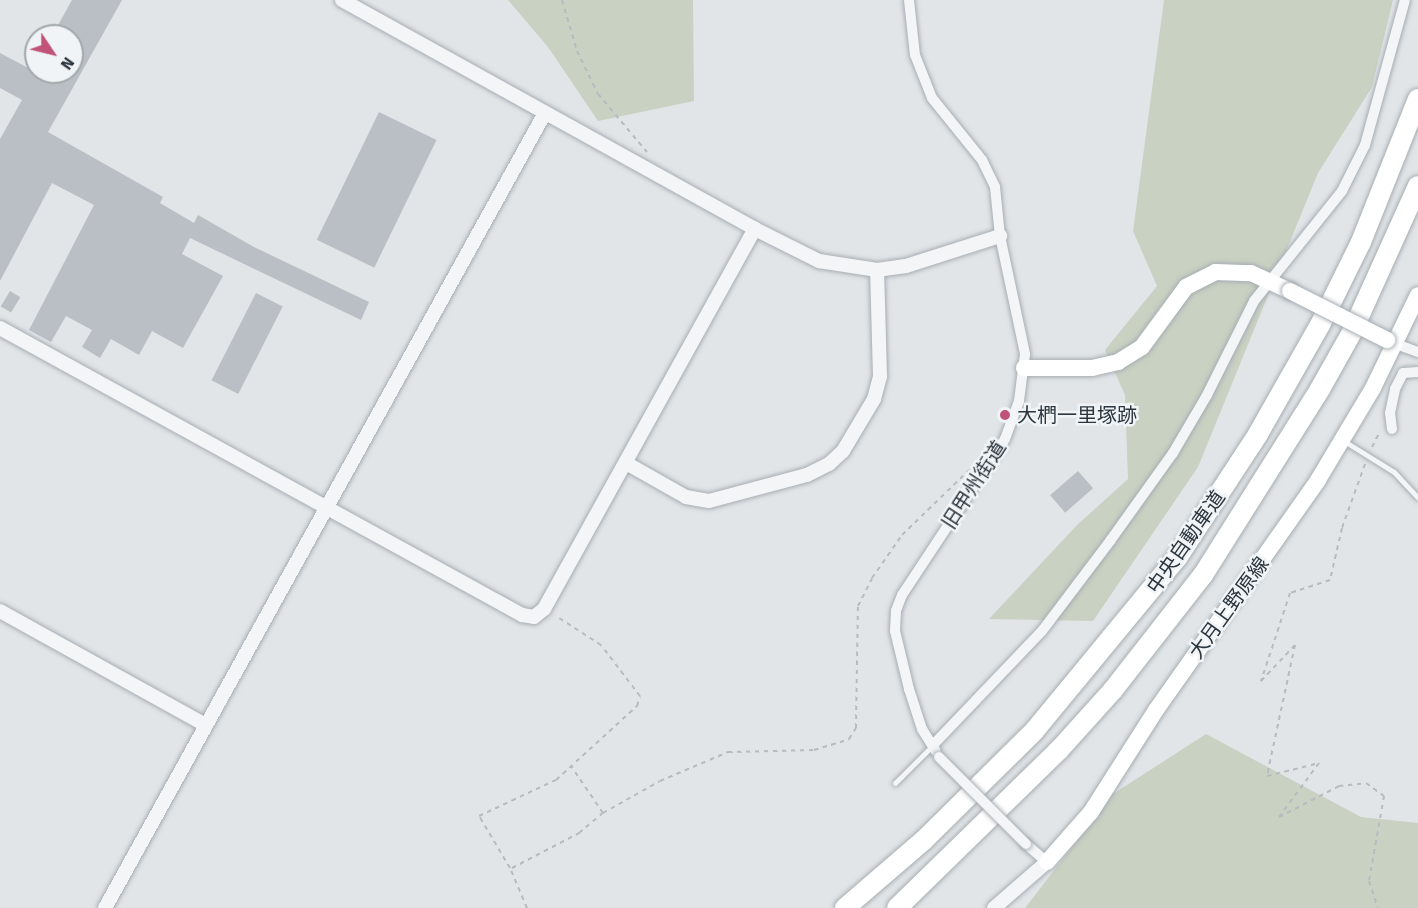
<!DOCTYPE html>
<meta charset="utf-8">
<style>
body{margin:0}
#map{position:relative;width:1418px;height:908px;overflow:hidden;background:#e1e5e8;font-family:"Fira Sans","Noto Sans JP",sans-serif}
div>[style]{position:absolute}
.green>*{inset:0;background:#c9d1c3}
.building>*{inset:0;background:#b9bfc4;transform-origin:0 0}
.path>*{height:2px;margin-top:-1px;transform-origin:0;background:repeating-linear-gradient(90deg,#b7bbc0 0 4.5px,transparent 0 9px)}
.roads{filter:drop-shadow(0 0 2px #a7adb2) drop-shadow(0 0 2px #a7adb2)}
.service>*{height:5px;margin:-2.5px;padding:0 2.5px;transform-origin:2.5px;border-radius:2.5px;background:#f3f5f7}
.minor>*{height:10px;margin:-5px;padding:0 5px;transform-origin:5px;border-radius:5px;background:#f3f5f7}
.tertiary>*{height:14px;margin:-7px;padding:0 7px;transform-origin:7px;border-radius:7px;background:#f3f5f7}
.primary>*{height:16px;margin:-8px;padding:0 8px;transform-origin:8px;border-radius:8px;background:#fff}
.motorway>*{height:20px;margin:-10px;padding:0 10px;transform-origin:10px;border-radius:10px;background:#fff}
.bridges{filter:drop-shadow(0 0 2px #a7adb2) drop-shadow(0 0 2px #a7adb2)}
.minor-bridge>*{height:10px;margin:-5px;padding:0 5px;transform-origin:5px;border-radius:5px;background:#f3f5f7}
.primary-bridge>*{height:16px;margin:-8px;padding:0 8px;transform-origin:8px;border-radius:8px;background:#fff}
.dots>*{width:16px;height:16px;translate:-50% -50%;box-sizing:border-box;border:3px solid #f0f4f6;border-radius:50%}
span{translate:-50% -50%;white-space:nowrap;text-align:center;line-height:1.15;-webkit-text-stroke:5px #f0f4f6;paint-order:stroke}
.poi-label{font-size:20px;color:#2b353e}
.left{translate:0 -50%;text-align:left}
.street-label{font-size:20px;color:#2b353e}
.north{position:absolute;left:24px;top:24px;width:60px;height:60px;box-sizing:border-box;background:#f0f4f6;border:2px solid #a1a8ac;border-radius:50%;rotate:125deg;font-size:16px;font-weight:700;line-height:24px;text-align:center;color:#2b353e}
.north::after{content:'';display:block;margin:auto;width:21px;height:27px;background:#c05377;clip-path:polygon(50% 0,100% 100%,50% 72%,0 100%)}
</style>
<div id="map">
<div class="green">
<div style="clip-path:polygon(508px 0,693px 0,694px 101px,598px 121px,548px 47px)"></div>
<div style="clip-path:polygon(1164px 0,1393px 0,1372px 87px,1318px 173px,1198px 467px,1093px 621px,989px 619px,1077px 525px,1128px 479px,1125px 395px,1105px 350px,1157px 286px,1133px 231px)"></div>
<div style="clip-path:polygon(1206px 734px,1361px 817px,1418px 823px,1418px 908px,1025px 908px,1113px 794px)"></div>
</div>
<div class="building">
<div style="clip-path:polygon(72px 0,122px 0,48px 132px,163px 197px,160px 203px,194px 223px,198px 215px,254px 247px,369px 302px,361px 320px,190px 238px,182px 254px,223px 276px,183px 348px,152px 331px,139px 355px,111px 339px,100px 358px,82px 347px,92px 330px,66px 316px,51px 342px,29px 330px,94px 205px,52px 183px,0 281px,0 139px,22px 100px,0 88px,0 53px,36px 72px,72px 72px,72px 36px,52px 36px)"></div>
<div style="left:379px;top:112px;width:64px;height:142px;rotate:26deg"></div>
<div style="left:10px;top:291px;width:12px;height:18px;rotate:31deg"></div>
<div style="left:256px;top:293px;width:30px;height:98px;rotate:27deg"></div>
<div style="left:1078px;top:471px;width:23px;height:37px;rotate:49deg"></div>
</div>
<div class="path">
<div style="left:562px;top:0;width:53px;rotate:73.6deg"></div>
<div style="left:577px;top:51px;width:48px;rotate:64deg"></div>
<div style="left:598px;top:94px;width:76px;rotate:49.8deg"></div>
<div style="left:1372px;top:447px;width:18px;rotate:-63deg"></div>
<div style="left:1365px;top:464px;width:68px;rotate:109.8deg"></div>
<div style="left:1342px;top:528px;width:53px;rotate:103deg"></div>
<div style="left:1330px;top:580px;width:42px;rotate:162deg"></div>
<div style="left:1290px;top:593px;width:93px;rotate:108.2deg"></div>
<div style="left:1261px;top:681px;width:50px;rotate:-46.6deg"></div>
<div style="left:1295px;top:645px;width:134px;rotate:102.1deg"></div>
<div style="left:1267px;top:776px;width:54px;rotate:-14deg"></div>
<div style="left:1319px;top:763px;width:67px;rotate:126.5deg"></div>
<div style="left:1279px;top:817px;width:68px;rotate:-27.3deg"></div>
<div style="left:1339px;top:786px;width:27px;rotate:-6deg"></div>
<div style="left:1366px;top:783px;width:22px;rotate:36deg"></div>
<div style="left:1384px;top:796px;width:86px;rotate:100deg"></div>
<div style="left:1369px;top:881px;width:28px;rotate:72deg"></div>
<div style="left:603px;top:813px;width:65px;rotate:-29.3deg"></div>
<div style="left:660px;top:781px;width:74px;rotate:-23.1deg"></div>
<div style="left:728px;top:752px;width:86px;rotate:-1.3deg"></div>
<div style="left:814px;top:750px;width:37px;rotate:-17deg"></div>
<div style="left:849px;top:739px;width:13px;rotate:-58deg"></div>
<div style="left:856px;top:728px;width:122px;rotate:-89.1deg"></div>
<div style="left:858px;top:606px;width:31px;rotate:-63deg"></div>
<div style="left:872px;top:578px;width:52px;rotate:-55.1deg"></div>
<div style="left:902px;top:535px;width:95px;rotate:-44.1deg"></div>
<div style="left:512px;top:868px;width:76px;rotate:-27.6deg"></div>
<div style="left:579px;top:833px;width:31px;rotate:-40deg"></div>
<div style="left:603px;top:813px;width:57px;rotate:-124.2deg"></div>
<div style="left:527px;top:908px;width:43px;rotate:-113deg"></div>
<div style="left:510px;top:868px;width:61px;rotate:-120.8deg"></div>
<div style="left:479px;top:816px;width:85px;rotate:-25.1deg"></div>
<div style="left:556px;top:780px;width:110px;rotate:-42.4deg"></div>
<div style="left:637px;top:706px;width:10px;rotate:-73deg"></div>
<div style="left:640px;top:696px;width:64px;rotate:-127.4deg"></div>
<div style="left:601px;top:645px;width:54px;rotate:-147.2deg"></div>
</div>
<div class="roads">
<div class="service">
<div style="left:1344px;top:441px;width:59px;rotate:31.8deg"></div>
<div style="left:1394px;top:472px;width:35px;rotate:47deg"></div>
<div style="left:895px;top:783px;width:52px;rotate:-45deg"></div>
</div>
<div class="minor">
<div style="left:909px;top:0;width:55px;rotate:83.8deg"></div>
<div style="left:915px;top:55px;width:46px;rotate:68.4deg"></div>
<div style="left:932px;top:98px;width:80px;rotate:51.1deg"></div>
<div style="left:982px;top:160px;width:30px;rotate:64deg"></div>
<div style="left:995px;top:187px;width:49px;rotate:84.2deg"></div>
<div style="left:1000px;top:236px;width:121px;rotate:78deg"></div>
<div style="left:1025px;top:354px;width:47px;rotate:97.3deg"></div>
<div style="left:1019px;top:401px;width:40px;rotate:110.2deg"></div>
<div style="left:1005px;top:439px;width:187px;rotate:123.4deg"></div>
<div style="left:902px;top:595px;width:17px;rotate:111deg"></div>
<div style="left:896px;top:611px;width:20px;rotate:93deg"></div>
<div style="left:895px;top:631px;width:60px;rotate:76.4deg"></div>
<div style="left:909px;top:689px;width:42px;rotate:72deg"></div>
<div style="left:922px;top:729px;width:26px;rotate:58deg"></div>
<div style="left:1396px;top:344px;width:23px;rotate:20deg"></div>
<div style="left:1392px;top:429px;width:16px;rotate:-97deg"></div>
<div style="left:1390px;top:413px;width:25px;rotate:-78deg"></div>
<div style="left:1395px;top:389px;width:18px;rotate:-63deg"></div>
<div style="left:1403px;top:373px;width:15px;rotate:-4deg"></div>
<div style="left:933px;top:745px;width:158px;rotate:-46.3deg"></div>
<div style="left:1042px;top:631px;width:113px;rotate:-52.9deg"></div>
<div style="left:1110px;top:541px;width:108px;rotate:-54.4deg"></div>
<div style="left:1173px;top:453px;width:67px;rotate:-59.6deg"></div>
<div style="left:1207px;top:395px;width:105px;rotate:-63.4deg"></div>
<div style="left:1254px;top:301px;width:141px;rotate:-51.3deg"></div>
<div style="left:1342px;top:191px;width:51px;rotate:-63.4deg"></div>
<div style="left:1365px;top:145px;width:150px;rotate:-74.6deg"></div>
<div style="left:1026px;top:844px;width:28px;rotate:41deg"></div>
</div>
<div class="tertiary">
<div style="left:342px;top:0;width:472px;rotate:29deg"></div>
<div style="left:755px;top:229px;width:72px;rotate:26.6deg"></div>
<div style="left:819px;top:261px;width:59px;rotate:8.8deg"></div>
<div style="left:877px;top:270px;width:29px;rotate:-8deg"></div>
<div style="left:906px;top:266px;width:99px;rotate:-17.7deg"></div>
<div style="left:0;top:328px;width:596px;rotate:28.8deg"></div>
<div style="left:522px;top:615px;width:12px;rotate:9deg"></div>
<div style="left:534px;top:617px;width:13px;rotate:-39deg"></div>
<div style="left:544px;top:609px;width:435px;rotate:-61deg"></div>
<div style="left:626px;top:463px;width:69px;rotate:29.5deg"></div>
<div style="left:686px;top:497px;width:23px;rotate:10deg"></div>
<div style="left:709px;top:501px;width:101px;rotate:-14.9deg"></div>
<div style="left:807px;top:475px;width:25px;rotate:-27deg"></div>
<div style="left:829px;top:464px;width:19px;rotate:-43deg"></div>
<div style="left:843px;top:451px;width:61px;rotate:-59.2deg"></div>
<div style="left:874px;top:399px;width:24px;rotate:-75deg"></div>
<div style="left:880px;top:376px;width:106px;rotate:-91.6deg"></div>
<div style="left:0;top:611px;width:235px;rotate:29deg"></div>
<div style="left:105px;top:908px;width:909px;rotate:-61.04deg"></div>
<div style="left:994px;top:908px;width:70px;rotate:-41deg"></div>
</div>
<div class="primary">
<div style="left:1024px;top:368px;width:68px"></div>
<div style="left:1092px;top:368px;width:27px;rotate:-13deg"></div>
<div style="left:1118px;top:362px;width:28px;rotate:-32deg"></div>
<div style="left:1142px;top:347px;width:74px;rotate:-53.7deg"></div>
<div style="left:1186px;top:287px;width:33px;rotate:-27deg"></div>
<div style="left:1215px;top:272px;width:36px;rotate:2deg"></div>
<div style="left:1251px;top:273px;width:43px;rotate:24.8deg"></div>
<div style="left:1047px;top:862px;width:67px;rotate:-48.7deg"></div>
<div style="left:1091px;top:812px;width:121px;rotate:-57.5deg"></div>
<div style="left:1156px;top:710px;width:281px;rotate:-54.8deg"></div>
<div style="left:1318px;top:480px;width:107px;rotate:-59.1deg"></div>
<div style="left:1373px;top:388px;width:103px;rotate:-64.2deg"></div>
</div>
<div class="motorway">
<div style="left:845px;top:908px;width:104px;rotate:-40.7deg"></div>
<div style="left:924px;top:840px;width:156px;rotate:-44.7deg"></div>
<div style="left:1035px;top:730px;width:223px;rotate:-50.5deg"></div>
<div style="left:1177px;top:558px;width:148px;rotate:-56.8deg"></div>
<div style="left:1258px;top:434px;width:125px;rotate:-60.4deg"></div>
<div style="left:1320px;top:325px;width:93px;rotate:-63.7deg"></div>
<div style="left:1361px;top:242px;width:154px;rotate:-68.3deg"></div>
<div style="left:897px;top:908px;width:226px;rotate:-44.3deg"></div>
<div style="left:1059px;top:750px;width:81px;rotate:-48deg"></div>
<div style="left:1113px;top:690px;width:146px;rotate:-52deg"></div>
<div style="left:1203px;top:575px;width:220px;rotate:-57.8deg"></div>
<div style="left:1320px;top:389px;width:65px;rotate:-60.7deg"></div>
<div style="left:1352px;top:332px;width:160px;rotate:-65.7deg"></div>
</div>
</div>
<div class="bridges">
<div class="minor-bridge">
<div style="left:939px;top:757px;width:123px;rotate:45deg"></div>
</div>
<div class="primary-bridge">
<div style="left:1290px;top:291px;width:109px;rotate:26.8deg"></div>
</div>
</div>
<div class="dots">
<div style="left:1005px;top:415px;background:#c05377"></div>
</div>
<div class="poi-label">
<span class="left" style="left:1017px;top:415px">大椚一里塚跡</span>
</div>
<div class="street-label">
<span style="left:974px;top:485px;rotate:-57deg">旧甲州街道</span>
<span style="left:1186px;top:542px;rotate:-55deg">中央自動車道</span>
<span style="left:1229px;top:608px;rotate:-54deg">大月上野原線</span>
</div>
<div class="north">N</div>
</div>
